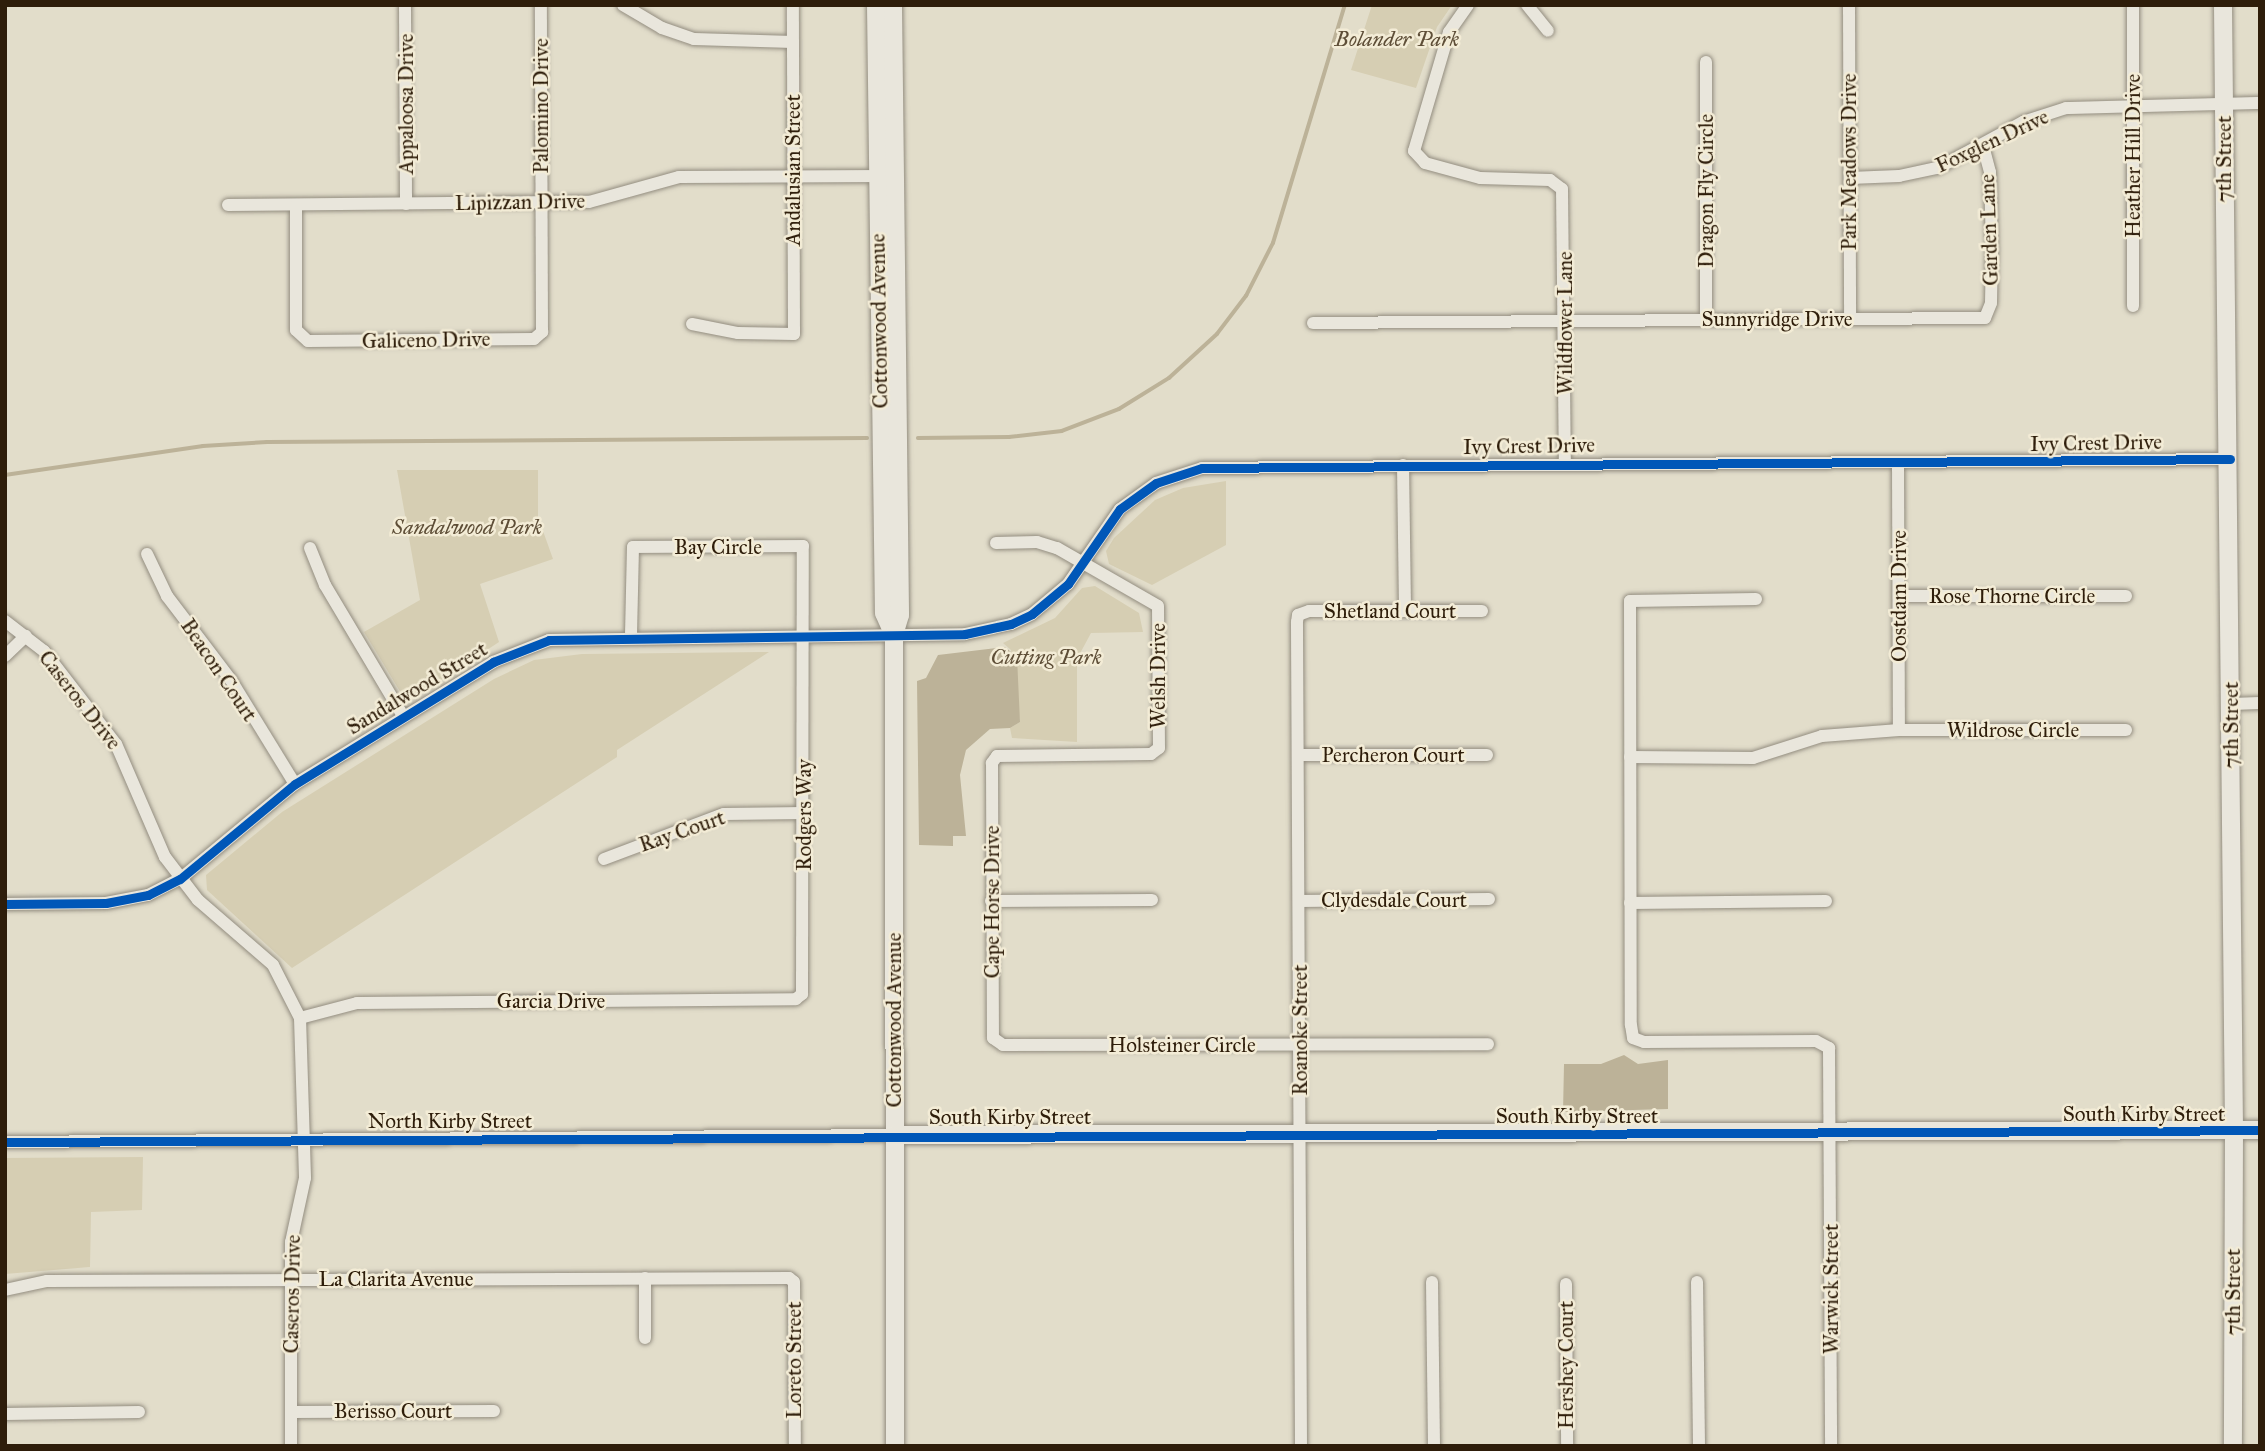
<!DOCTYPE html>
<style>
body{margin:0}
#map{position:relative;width:2265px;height:1451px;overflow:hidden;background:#e2ddca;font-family:"IM FELL Great Primer",serif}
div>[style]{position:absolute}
.green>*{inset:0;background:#d6ceb3}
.water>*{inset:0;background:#bcb298}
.stream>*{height:3.5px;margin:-1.75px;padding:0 1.75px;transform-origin:1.75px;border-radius:1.75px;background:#bcb298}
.roads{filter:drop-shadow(0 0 2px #938d80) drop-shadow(0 0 2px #938d80)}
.street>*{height:12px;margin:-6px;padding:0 6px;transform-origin:6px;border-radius:6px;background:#e9e6dc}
.secondary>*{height:18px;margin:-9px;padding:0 9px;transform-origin:9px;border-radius:9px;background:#e9e6dc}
.cycleway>*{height:9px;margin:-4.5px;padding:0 4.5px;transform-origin:4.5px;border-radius:4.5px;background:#0057b8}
span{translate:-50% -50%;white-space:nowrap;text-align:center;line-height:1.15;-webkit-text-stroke:5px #f3ecd6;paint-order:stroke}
.park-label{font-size:21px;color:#5e4e37;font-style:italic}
.street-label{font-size:21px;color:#2e1d0a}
.frame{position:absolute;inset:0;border:7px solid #2e1d0a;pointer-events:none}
</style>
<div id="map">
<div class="green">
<div style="clip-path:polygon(1372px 5px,1452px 5px,1437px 27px,1416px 88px,1351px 70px)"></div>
<div style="clip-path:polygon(397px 470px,538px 470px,538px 517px,553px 559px,480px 584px,499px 642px,417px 696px,401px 693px,364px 632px,420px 600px)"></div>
<div style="clip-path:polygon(1226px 481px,1226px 545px,1152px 585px,1109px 564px,1106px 551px,1114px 538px,1155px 500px,1183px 488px)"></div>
<div style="clip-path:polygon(1095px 586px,1139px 613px,1143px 632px,1091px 633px,1077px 659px,1077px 742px,1012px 738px,1010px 728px,1020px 722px,1011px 650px,1003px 643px,1055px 618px,1082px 588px)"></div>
<div style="clip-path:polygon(769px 652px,617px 750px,617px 757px,292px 968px,207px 890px,206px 875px,282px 812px,494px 679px,534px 660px,582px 654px)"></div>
<div style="clip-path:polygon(143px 1157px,142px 1210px,91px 1212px,90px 1267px,5px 1274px,5px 1158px)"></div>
</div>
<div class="water">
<div style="clip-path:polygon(1005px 647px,1017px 657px,1020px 722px,1010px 728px,990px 729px,966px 750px,960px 775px,966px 836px,953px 836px,953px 846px,919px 845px,917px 681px,926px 678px,938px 655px)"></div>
<div style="clip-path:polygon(1624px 1055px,1638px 1064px,1668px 1060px,1668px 1109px,1563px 1112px,1564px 1064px,1601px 1064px)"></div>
</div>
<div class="stream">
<div style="left:918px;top:438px;width:91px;rotate:-0.6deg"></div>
<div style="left:1009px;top:437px;width:53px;rotate:-6.5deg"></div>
<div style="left:1062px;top:431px;width:61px;rotate:-21.1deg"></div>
<div style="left:1119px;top:409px;width:59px;rotate:-31.8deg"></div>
<div style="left:1169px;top:378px;width:65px;rotate:-42.5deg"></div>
<div style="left:1217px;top:334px;width:48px;rotate:-52.7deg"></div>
<div style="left:1246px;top:296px;width:59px;rotate:-63deg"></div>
<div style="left:1273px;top:243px;width:249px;rotate:-73.2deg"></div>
<div style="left:5px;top:475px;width:200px;rotate:-8.3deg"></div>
<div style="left:203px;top:446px;width:64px;rotate:-3.6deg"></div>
<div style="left:267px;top:442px;width:600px;rotate:-0.38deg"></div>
</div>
<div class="roads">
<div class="street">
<div style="left:405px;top:5px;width:199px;rotate:89.7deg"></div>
<div style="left:623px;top:5px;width:45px;rotate:30.5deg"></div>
<div style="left:662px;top:28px;width:34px;rotate:19deg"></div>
<div style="left:694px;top:39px;width:99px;rotate:1.7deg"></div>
<div style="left:1468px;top:5px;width:33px;rotate:125deg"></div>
<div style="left:1449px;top:32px;width:124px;rotate:106.4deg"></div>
<div style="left:1414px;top:151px;width:16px;rotate:47deg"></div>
<div style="left:1425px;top:163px;width:57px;rotate:15.3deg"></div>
<div style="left:1480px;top:178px;width:70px;rotate:1.6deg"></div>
<div style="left:1550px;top:180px;width:15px;rotate:37deg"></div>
<div style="left:1562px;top:189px;width:274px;rotate:89.4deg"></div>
<div style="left:1527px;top:5px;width:33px;rotate:51deg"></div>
<div style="left:1849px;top:5px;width:314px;rotate:89.8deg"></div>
<div style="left:1706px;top:62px;width:257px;rotate:90deg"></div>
<div style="left:1850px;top:178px;width:49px;rotate:-2.3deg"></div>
<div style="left:1899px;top:176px;width:40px;rotate:-12deg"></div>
<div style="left:1938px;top:168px;width:97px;rotate:-28.4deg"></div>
<div style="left:2023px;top:122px;width:45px;rotate:-18deg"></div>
<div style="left:2066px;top:108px;width:194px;rotate:-1.5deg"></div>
<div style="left:228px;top:205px;width:361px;rotate:-0.5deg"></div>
<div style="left:589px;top:202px;width:93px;rotate:-15.5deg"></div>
<div style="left:679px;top:177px;width:206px;rotate:-0.3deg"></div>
<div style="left:296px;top:205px;width:125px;rotate:90deg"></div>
<div style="left:296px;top:330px;width:16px;rotate:43deg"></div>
<div style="left:308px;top:341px;width:226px;rotate:-0.5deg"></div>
<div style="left:534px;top:339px;width:11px;rotate:-41deg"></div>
<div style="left:542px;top:332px;width:327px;rotate:-90.2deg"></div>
<div style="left:2133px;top:306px;width:301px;rotate:-90deg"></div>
<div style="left:1313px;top:323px;width:672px;rotate:-0.43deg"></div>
<div style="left:1985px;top:318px;width:16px;rotate:-68deg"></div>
<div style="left:1991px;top:303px;width:54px;rotate:-88.9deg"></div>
<div style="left:1992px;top:249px;width:77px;rotate:-91.5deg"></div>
<div style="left:1990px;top:172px;width:27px;rotate:-105deg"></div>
<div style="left:692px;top:324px;width:47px;rotate:11.1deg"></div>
<div style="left:738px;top:333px;width:56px;rotate:1deg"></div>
<div style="left:794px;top:334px;width:329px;rotate:-90.2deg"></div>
<div style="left:1898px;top:462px;width:268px;rotate:89.8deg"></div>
<div style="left:1403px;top:465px;width:146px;rotate:89.2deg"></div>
<div style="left:996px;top:543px;width:41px;rotate:-1.4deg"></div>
<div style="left:1037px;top:542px;width:21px;rotate:17deg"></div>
<div style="left:1057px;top:548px;width:116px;rotate:29.9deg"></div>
<div style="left:1158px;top:606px;width:142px;rotate:89.6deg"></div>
<div style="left:1159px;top:748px;width:10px;rotate:143deg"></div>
<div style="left:1151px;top:754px;width:154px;rotate:179.3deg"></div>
<div style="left:997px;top:756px;width:9px;rotate:126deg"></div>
<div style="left:992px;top:763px;width:275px;rotate:89.8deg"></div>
<div style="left:993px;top:1038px;width:12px;rotate:35deg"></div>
<div style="left:1003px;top:1045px;width:485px;rotate:-0.1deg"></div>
<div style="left:310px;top:548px;width:40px;rotate:68deg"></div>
<div style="left:325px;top:585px;width:152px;rotate:59.2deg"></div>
<div style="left:147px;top:554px;width:47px;rotate:64.5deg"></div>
<div style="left:167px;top:596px;width:106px;rotate:52.7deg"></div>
<div style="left:231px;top:680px;width:122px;rotate:58.4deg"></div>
<div style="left:1899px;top:596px;width:227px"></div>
<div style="left:1756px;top:599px;width:126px;rotate:179.1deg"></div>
<div style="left:1630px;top:601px;width:424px;rotate:89.9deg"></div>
<div style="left:1631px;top:1025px;width:13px;rotate:81deg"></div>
<div style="left:1633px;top:1038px;width:12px;rotate:20deg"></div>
<div style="left:1644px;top:1042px;width:172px;rotate:-0.3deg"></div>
<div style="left:1816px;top:1041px;width:15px;rotate:28deg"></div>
<div style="left:1829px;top:1048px;width:398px;rotate:89.7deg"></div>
<div style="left:5px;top:621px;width:49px;rotate:37.6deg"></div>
<div style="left:44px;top:651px;width:118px;rotate:52.3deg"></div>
<div style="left:116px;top:744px;width:123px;rotate:66.6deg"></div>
<div style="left:165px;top:857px;width:54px;rotate:52.5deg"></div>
<div style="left:198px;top:900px;width:99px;rotate:40.9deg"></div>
<div style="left:273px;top:965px;width:59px;rotate:63deg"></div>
<div style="left:300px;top:1018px;width:160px;rotate:88.2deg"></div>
<div style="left:305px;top:1178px;width:66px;rotate:102.3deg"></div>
<div style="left:291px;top:1242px;width:204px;rotate:90deg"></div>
<div style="left:5px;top:656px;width:29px;rotate:-44deg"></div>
<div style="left:2231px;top:704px;width:29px;rotate:-2deg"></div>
<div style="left:1298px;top:755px;width:189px"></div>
<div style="left:1630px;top:757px;width:123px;rotate:0.5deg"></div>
<div style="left:1753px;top:758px;width:72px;rotate:-17.7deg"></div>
<div style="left:1822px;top:736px;width:77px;rotate:-4.5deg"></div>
<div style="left:1899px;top:730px;width:227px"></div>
<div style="left:604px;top:859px;width:128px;rotate:-20.6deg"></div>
<div style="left:724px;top:814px;width:80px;rotate:-0.7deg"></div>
<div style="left:991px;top:901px;width:161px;rotate:-0.4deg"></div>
<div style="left:1299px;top:901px;width:190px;rotate:-0.6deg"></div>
<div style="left:1630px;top:903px;width:196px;rotate:-0.6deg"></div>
<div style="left:5px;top:904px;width:101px;rotate:-0.6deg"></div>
<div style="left:106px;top:903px;width:43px;rotate:-10.8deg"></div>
<div style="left:148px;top:895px;width:36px;rotate:-27deg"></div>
<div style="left:180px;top:879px;width:149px;rotate:-39.6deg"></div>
<div style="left:295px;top:784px;width:233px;rotate:-31.6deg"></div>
<div style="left:493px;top:662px;width:60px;rotate:-21.4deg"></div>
<div style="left:549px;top:640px;width:416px;rotate:-0.8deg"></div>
<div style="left:965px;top:634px;width:47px;rotate:-12.3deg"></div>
<div style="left:1011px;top:624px;width:23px;rotate:-25deg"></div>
<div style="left:1032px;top:614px;width:47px;rotate:-39.8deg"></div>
<div style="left:1068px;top:584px;width:91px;rotate:-55.3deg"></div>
<div style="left:1120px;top:509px;width:44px;rotate:-35.8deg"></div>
<div style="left:1156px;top:483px;width:48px;rotate:-18.1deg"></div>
<div style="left:1202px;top:468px;width:1028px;rotate:-0.5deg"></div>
<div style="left:300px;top:1018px;width:59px;rotate:-14.7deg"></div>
<div style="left:357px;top:1003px;width:439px;rotate:-0.5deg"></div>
<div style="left:796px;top:999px;width:8px;rotate:-40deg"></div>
<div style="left:802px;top:994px;width:448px;rotate:-89.9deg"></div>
<div style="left:803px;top:546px;width:170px;rotate:179.7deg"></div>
<div style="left:633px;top:547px;width:89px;rotate:91.3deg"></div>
<div style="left:5px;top:1142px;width:890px;rotate:-0.45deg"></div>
<div style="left:1432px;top:1282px;width:164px;rotate:89.3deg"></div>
<div style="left:1697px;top:1282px;width:164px;rotate:89.3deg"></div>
<div style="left:1566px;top:1284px;width:162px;rotate:89.6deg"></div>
<div style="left:5px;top:1290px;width:43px;rotate:-12.1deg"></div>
<div style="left:47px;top:1281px;width:742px;rotate:-0.23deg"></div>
<div style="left:789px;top:1278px;width:6px;rotate:39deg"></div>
<div style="left:794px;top:1282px;width:164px;rotate:89.7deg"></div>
<div style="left:645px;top:1338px;width:60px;rotate:-90deg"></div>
<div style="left:291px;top:1412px;width:203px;rotate:-0.3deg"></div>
<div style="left:5px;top:1414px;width:134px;rotate:-0.9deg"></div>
<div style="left:1301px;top:1446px;width:824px;rotate:-90.28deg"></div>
<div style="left:1297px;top:622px;width:7px;rotate:-82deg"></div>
<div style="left:1298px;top:615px;width:12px;rotate:-20deg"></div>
<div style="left:1309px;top:611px;width:173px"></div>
</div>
<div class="secondary">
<div style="left:876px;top:5px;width:608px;rotate:89.25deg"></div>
<div style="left:884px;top:613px;width:24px;rotate:66deg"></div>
<div style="left:893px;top:5px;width:610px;rotate:89.34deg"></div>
<div style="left:900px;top:615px;width:21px;rotate:107deg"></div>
<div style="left:894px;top:635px;width:811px;rotate:89.93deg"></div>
<div style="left:2223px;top:5px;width:1126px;rotate:89.44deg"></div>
<div style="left:2234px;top:1131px;width:315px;rotate:90.2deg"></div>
<div style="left:895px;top:1135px;width:1365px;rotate:-0.21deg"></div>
</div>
</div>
<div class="cycleway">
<div style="left:5px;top:904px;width:101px;rotate:-0.6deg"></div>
<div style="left:106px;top:903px;width:43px;rotate:-10.8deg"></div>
<div style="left:148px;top:895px;width:36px;rotate:-27deg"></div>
<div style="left:180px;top:879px;width:149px;rotate:-39.6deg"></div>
<div style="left:295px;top:784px;width:233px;rotate:-31.6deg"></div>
<div style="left:493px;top:662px;width:60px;rotate:-21.4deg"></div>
<div style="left:549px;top:640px;width:416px;rotate:-0.8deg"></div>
<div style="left:965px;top:634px;width:47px;rotate:-12.3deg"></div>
<div style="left:1011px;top:624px;width:23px;rotate:-25deg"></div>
<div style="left:1032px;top:614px;width:47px;rotate:-39.8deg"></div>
<div style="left:1068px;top:584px;width:91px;rotate:-55.3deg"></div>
<div style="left:1120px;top:509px;width:44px;rotate:-35.8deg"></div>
<div style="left:1156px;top:483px;width:48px;rotate:-18.1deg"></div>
<div style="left:1202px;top:468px;width:1028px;rotate:-0.5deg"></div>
<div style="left:5px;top:1142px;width:2255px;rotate:-0.3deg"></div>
</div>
<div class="park-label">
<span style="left:1397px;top:39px">Bolander Park</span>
<span style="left:467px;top:527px">Sandalwood Park</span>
<span style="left:1046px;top:657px">Cutting Park</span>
</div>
<div class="street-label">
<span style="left:406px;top:104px;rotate:-90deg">Appaloosa Drive</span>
<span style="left:541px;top:106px;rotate:-90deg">Palomino Drive</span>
<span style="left:1992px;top:141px;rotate:-25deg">Foxglen Drive</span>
<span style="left:2133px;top:156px;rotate:-90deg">Heather Hill Drive</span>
<span style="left:2224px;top:159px;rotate:-90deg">7th Street</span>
<span style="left:1849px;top:162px;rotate:-90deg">Park Meadows Drive</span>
<span style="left:793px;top:170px;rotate:-90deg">Andalusian Street</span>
<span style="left:1706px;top:191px;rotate:-90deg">Dragon Fly Circle</span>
<span style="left:520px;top:202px;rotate:-1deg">Lipizzan Drive</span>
<span style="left:1989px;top:230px;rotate:-92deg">Garden Lane</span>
<span style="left:1777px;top:319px">Sunnyridge Drive</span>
<span style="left:879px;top:321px;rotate:-91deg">Cottonwood Avenue</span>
<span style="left:1565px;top:323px;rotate:-90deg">Wildflower Lane</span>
<span style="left:426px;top:340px;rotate:-1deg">Galiceno Drive</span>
<span style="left:2096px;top:443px;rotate:-1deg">Ivy Crest Drive</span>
<span style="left:1529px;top:446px;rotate:-1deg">Ivy Crest Drive</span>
<span style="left:718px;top:547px">Bay Circle</span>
<span style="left:1899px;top:596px;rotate:-90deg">Oostdam Drive</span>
<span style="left:2012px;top:596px">Rose Thorne Circle</span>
<span style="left:1390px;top:611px">Shetland Court</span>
<span style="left:219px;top:670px;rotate:56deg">Beacon Court</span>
<span style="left:1158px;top:676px;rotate:-90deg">Welsh Drive</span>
<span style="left:417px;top:688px;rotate:-31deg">Sandalwood Street</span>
<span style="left:80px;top:700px;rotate:52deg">Caseros Drive</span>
<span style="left:2231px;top:725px;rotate:-90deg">7th Street</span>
<span style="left:2013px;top:730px">Wildrose Circle</span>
<span style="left:1393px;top:755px">Percheron Court</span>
<span style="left:804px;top:815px;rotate:-90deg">Rodgers Way</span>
<span style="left:682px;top:831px;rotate:-19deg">Ray Court</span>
<span style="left:1394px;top:900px">Clydesdale Court</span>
<span style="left:992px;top:902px;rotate:-90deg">Cape Horse Drive</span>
<span style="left:551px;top:1001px">Garcia Drive</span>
<span style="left:894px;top:1020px;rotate:-90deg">Cottonwood Avenue</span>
<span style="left:1300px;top:1030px;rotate:-90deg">Roanoke Street</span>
<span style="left:1182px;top:1045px">Holsteiner Circle</span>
<span style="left:2144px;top:1114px">South Kirby Street</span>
<span style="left:1577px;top:1116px">South Kirby Street</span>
<span style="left:1010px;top:1117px">South Kirby Street</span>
<span style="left:450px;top:1121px">North Kirby Street</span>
<span style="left:396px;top:1279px">La Clarita Avenue</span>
<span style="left:1831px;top:1289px;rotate:-90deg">Warwick Street</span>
<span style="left:2233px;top:1292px;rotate:-90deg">7th Street</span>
<span style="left:292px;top:1294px;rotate:-89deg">Caseros Drive</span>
<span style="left:794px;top:1360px;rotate:-90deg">Loreto Street</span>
<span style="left:1566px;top:1365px;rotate:-90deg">Hershey Court</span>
<span style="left:393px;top:1411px">Berisso Court</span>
</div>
<div class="frame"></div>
</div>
